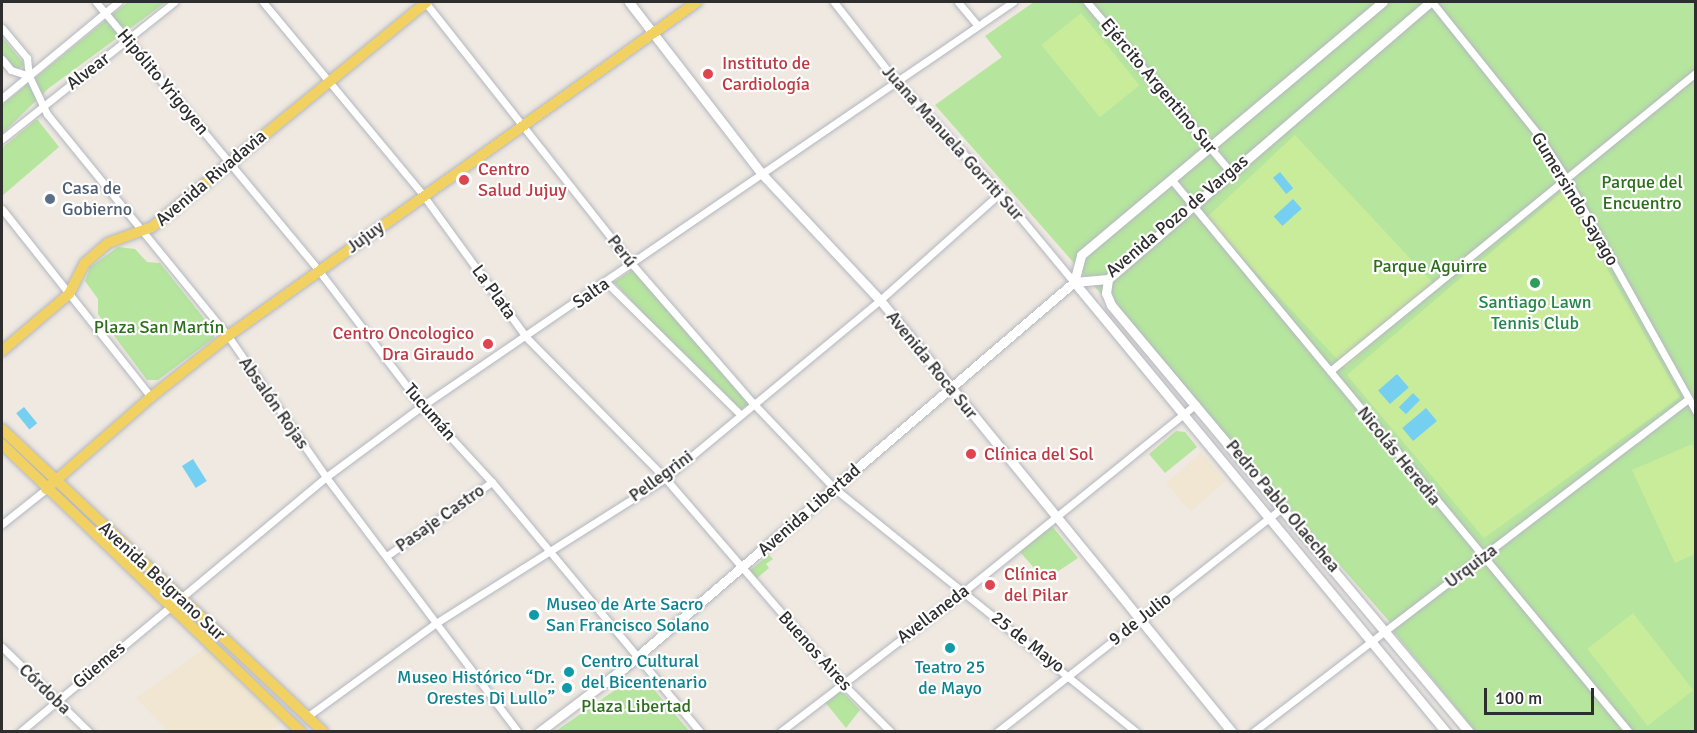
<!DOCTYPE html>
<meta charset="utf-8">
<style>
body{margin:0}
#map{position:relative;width:1697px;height:733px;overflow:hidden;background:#efe9e1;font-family:Signika,sans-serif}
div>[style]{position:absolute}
.education>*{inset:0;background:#f0e6d1;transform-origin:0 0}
.green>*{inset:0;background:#b6e59e}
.pitch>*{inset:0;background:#c9ec9a;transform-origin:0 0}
.water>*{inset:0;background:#75cff0;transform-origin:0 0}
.roads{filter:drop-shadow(0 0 2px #b4b7c1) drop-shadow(0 0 2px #b4b7c1)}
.street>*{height:7px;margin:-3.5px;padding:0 3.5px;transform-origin:3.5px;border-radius:3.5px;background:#fff}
.secondary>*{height:9px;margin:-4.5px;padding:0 4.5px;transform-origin:4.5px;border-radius:4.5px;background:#fff}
.primary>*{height:10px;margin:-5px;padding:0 5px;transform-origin:5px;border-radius:5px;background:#f2d163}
.dots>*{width:16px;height:16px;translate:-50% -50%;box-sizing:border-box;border:3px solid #fff;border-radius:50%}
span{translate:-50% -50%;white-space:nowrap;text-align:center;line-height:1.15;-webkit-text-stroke:4.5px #fff;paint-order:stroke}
.health-label{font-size:18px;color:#be3a42}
.left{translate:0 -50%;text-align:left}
.right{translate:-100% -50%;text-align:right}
.street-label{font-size:18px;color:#2e2e2e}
.park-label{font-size:18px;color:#2c6e1b}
.service-label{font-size:18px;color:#4e5e75}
.leisure-label{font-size:18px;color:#27864d}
.culture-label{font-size:18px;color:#0d838f}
.frame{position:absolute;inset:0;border:3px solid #2e2e2e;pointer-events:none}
.scale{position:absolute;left:1484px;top:688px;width:110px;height:27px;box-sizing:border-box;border:3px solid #2e2e2e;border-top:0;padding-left:8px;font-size:18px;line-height:21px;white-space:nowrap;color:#2e2e2e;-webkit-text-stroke:4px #fff;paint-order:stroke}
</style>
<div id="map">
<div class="education">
<div style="left:1201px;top:453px;width:37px;height:46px;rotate:49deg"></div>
<div style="clip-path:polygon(207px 647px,284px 722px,269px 731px,168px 731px,136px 698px)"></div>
</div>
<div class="green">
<div style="clip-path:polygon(128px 2px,166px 2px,49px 88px,2px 134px,2px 105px)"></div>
<div style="clip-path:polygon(1034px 2px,1695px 2px,1695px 731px,1475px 731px,1392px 630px,1395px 628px,935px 105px,1002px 57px,985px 36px)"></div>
<div style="clip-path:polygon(2px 37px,25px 65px,16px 70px,2px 53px)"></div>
<div style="clip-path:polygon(37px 119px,59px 147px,2px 196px,2px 148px)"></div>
<div style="clip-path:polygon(118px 247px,135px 249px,147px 262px,160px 263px,214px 331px,214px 338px,158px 380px,147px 380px,98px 314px,98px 299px,85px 281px,90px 267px)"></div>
<div style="clip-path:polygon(637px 267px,749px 404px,736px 413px,614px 282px)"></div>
<div style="clip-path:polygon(1176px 431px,1185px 432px,1197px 447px,1165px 473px,1149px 454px)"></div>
<div style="clip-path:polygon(1052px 526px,1078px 558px,1045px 580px,1019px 551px)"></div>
<div style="clip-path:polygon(769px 555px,773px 559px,766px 564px,769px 568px,756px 579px,749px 571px)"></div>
<div style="clip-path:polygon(631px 679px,646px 680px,689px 731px,556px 731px)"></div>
<div style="clip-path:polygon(841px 690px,860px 710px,846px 728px,825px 702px)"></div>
</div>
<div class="pitch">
<div style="left:1081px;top:13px;width:93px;height:51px;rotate:51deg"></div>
<div style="left:1295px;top:135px;width:205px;height:122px;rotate:47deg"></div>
<div style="clip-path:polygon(1563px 191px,1680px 397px,1484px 538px,1347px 375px)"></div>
<div style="clip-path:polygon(1692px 444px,1696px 452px,1695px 554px,1675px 563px,1632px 470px)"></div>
<div style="left:1633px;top:613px;width:98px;height:58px;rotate:52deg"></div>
</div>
<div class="water">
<div style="left:1280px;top:172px;width:21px;height:9px;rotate:51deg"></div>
<div style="left:1293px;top:199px;width:13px;height:26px;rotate:48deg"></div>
<div style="left:1397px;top:374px;width:18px;height:25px;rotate:49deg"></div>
<div style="left:1413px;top:393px;width:10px;height:20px;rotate:45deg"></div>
<div style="left:24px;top:407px;width:21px;height:10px;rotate:51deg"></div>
<div style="left:1426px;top:408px;width:17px;height:31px;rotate:50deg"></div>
<div style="left:193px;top:459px;width:26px;height:13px;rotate:58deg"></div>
</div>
<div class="roads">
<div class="street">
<div style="left:96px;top:2px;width:349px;rotate:50.3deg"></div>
<div style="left:319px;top:271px;width:170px;rotate:52.7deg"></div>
<div style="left:422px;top:406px;width:103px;rotate:47.4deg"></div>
<div style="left:492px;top:482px;width:325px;rotate:50.2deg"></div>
<div style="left:263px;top:2px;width:251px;rotate:50.3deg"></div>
<div style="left:423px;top:195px;width:175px;rotate:54deg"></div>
<div style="left:526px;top:337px;width:198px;rotate:45.4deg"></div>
<div style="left:665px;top:478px;width:271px;rotate:49.2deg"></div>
<div style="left:842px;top:683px;width:69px;rotate:45deg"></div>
<div style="left:425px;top:2px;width:334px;rotate:51.7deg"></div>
<div style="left:632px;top:264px;width:183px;rotate:49deg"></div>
<div style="left:752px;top:402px;width:119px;rotate:46.4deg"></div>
<div style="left:834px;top:488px;width:388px;rotate:38.9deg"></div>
<div style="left:834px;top:2px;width:99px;rotate:52deg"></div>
<div style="left:895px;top:80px;width:154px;rotate:47.1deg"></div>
<div style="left:1000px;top:193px;width:116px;rotate:50.3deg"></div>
<div style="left:958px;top:2px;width:30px;rotate:50deg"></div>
<div style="left:1087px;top:2px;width:221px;rotate:49.8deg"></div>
<div style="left:1432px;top:2px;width:166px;rotate:51.3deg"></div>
<div style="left:1536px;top:132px;width:55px;rotate:56.9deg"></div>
<div style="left:1566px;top:178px;width:268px;rotate:60.9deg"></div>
<div style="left:2px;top:28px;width:39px;rotate:50deg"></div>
<div style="left:27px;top:58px;width:18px;rotate:84deg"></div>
<div style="left:29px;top:76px;width:42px;rotate:64.7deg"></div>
<div style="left:47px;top:114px;width:286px;rotate:50.8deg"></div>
<div style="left:228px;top:336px;width:172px;rotate:55.2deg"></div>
<div style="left:326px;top:477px;width:319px;rotate:53deg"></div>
<div style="left:2px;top:59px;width:14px;rotate:51deg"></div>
<div style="left:11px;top:70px;width:19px;rotate:18deg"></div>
<div style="left:2px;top:98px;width:151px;rotate:-39.6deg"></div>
<div style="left:2px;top:139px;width:220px;rotate:-38.5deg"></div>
<div style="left:1171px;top:179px;width:718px;rotate:50.37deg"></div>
<div style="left:2px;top:209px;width:240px;rotate:51.6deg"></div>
<div style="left:606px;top:282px;width:187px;rotate:44.6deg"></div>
<div style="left:1330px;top:371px;width:472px;rotate:-39.2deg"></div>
<div style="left:2px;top:524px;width:56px;rotate:-38.5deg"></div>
<div style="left:388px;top:555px;width:127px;rotate:-35.1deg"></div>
<div style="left:2px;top:647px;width:122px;rotate:44.3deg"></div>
<div style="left:308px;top:716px;width:158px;rotate:-36deg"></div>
<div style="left:436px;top:623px;width:271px;rotate:-32.3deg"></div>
<div style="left:665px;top:478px;width:279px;rotate:-39.6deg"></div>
<div style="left:880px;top:300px;width:161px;rotate:-41.7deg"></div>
<div style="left:20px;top:732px;width:398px;rotate:-39.8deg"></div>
<div style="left:326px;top:477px;width:119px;rotate:-36.5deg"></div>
<div style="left:422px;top:406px;width:716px;rotate:-34.36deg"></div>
<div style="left:780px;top:732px;width:230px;rotate:-37.4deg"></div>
<div style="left:963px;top:592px;width:299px;rotate:-38.9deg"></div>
<div style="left:997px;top:732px;width:364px;rotate:-38.2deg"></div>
<div style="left:1253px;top:732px;width:548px;rotate:-37.43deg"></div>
</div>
<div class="secondary">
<div style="left:629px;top:2px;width:217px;rotate:52.3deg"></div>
<div style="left:762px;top:174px;width:173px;rotate:46.9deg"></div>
<div style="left:880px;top:300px;width:557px;rotate:50.83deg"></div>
<div style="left:1108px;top:279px;width:14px;rotate:98deg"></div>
<div style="left:1106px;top:293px;width:13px;rotate:67deg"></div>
<div style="left:1111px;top:305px;width:557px;rotate:50.02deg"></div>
<div style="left:1074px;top:282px;width:584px;rotate:50.42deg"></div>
<div style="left:1074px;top:282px;width:34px;rotate:-5deg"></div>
<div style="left:1108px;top:279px;width:425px;rotate:-40.7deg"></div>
<div style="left:1074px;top:282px;width:28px;rotate:-75deg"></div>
<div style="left:1081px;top:255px;width:394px;rotate:-40deg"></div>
<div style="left:539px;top:732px;width:106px;rotate:-37deg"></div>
<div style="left:624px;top:668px;width:593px;rotate:-40.62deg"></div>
</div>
<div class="primary">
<div style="left:2px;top:351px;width:88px;rotate:-40.4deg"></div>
<div style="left:69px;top:294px;width:35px;rotate:-63deg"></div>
<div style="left:85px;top:263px;width:30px;rotate:-41deg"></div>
<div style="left:108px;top:243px;width:47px;rotate:-20deg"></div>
<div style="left:152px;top:227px;width:355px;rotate:-39.3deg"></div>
<div style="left:2px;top:429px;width:441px;rotate:43.3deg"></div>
<div style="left:2px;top:444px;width:415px;rotate:43.9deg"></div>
<div style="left:46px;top:489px;width:140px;rotate:-41.2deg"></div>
<div style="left:151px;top:397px;width:98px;rotate:-38.4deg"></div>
<div style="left:228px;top:336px;width:576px;rotate:-35.46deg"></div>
</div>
</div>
<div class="dots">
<div style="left:708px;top:74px;background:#e0444e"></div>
<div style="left:464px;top:180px;background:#e0444e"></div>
<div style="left:50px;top:199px;background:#5c6f8a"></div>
<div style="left:1535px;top:283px;background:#2e9e5b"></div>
<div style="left:488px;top:344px;background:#e0444e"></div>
<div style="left:971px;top:454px;background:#e0444e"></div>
<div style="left:990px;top:585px;background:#e0444e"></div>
<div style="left:534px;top:615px;background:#0f9aa8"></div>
<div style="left:950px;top:648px;background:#0f9aa8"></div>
<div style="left:569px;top:672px;background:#0f9aa8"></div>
<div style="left:567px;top:688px;background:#0f9aa8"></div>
</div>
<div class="health-label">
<span class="left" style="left:722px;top:74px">Instituto de<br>Cardiología</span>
<span class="left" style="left:478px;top:180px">Centro<br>Salud Jujuy</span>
<span class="right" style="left:474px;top:344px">Centro Oncologico<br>Dra Giraudo</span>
<span class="left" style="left:984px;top:454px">Clínica del Sol</span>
<span class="left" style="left:1004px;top:585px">Clínica<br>del Pilar</span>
</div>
<div class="street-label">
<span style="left:88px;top:71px;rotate:-37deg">Alvear</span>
<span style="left:163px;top:82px;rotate:50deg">Hipólito Yrigoyen</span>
<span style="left:1159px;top:86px;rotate:50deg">Ejército Argentino Sur</span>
<span style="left:953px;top:143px;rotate:48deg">Juana Manuela Gorriti Sur</span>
<span style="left:211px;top:178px;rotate:-40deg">Avenida Rivadavia</span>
<span style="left:1575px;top:199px;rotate:59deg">Gumersindo Sayago</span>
<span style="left:1177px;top:216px;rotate:-40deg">Avenida Pozo de Vargas</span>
<span style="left:365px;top:237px;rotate:-36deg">Jujuy</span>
<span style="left:622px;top:251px;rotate:52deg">Perú</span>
<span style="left:494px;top:292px;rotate:54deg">La Plata</span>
<span style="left:591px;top:293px;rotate:-35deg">Salta</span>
<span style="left:932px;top:365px;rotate:51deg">Avenida Roca Sur</span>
<span style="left:274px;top:403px;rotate:55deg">Absalón Rojas</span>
<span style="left:430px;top:412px;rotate:49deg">Tucumán</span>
<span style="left:1399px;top:456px;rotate:51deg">Nicolás Heredia</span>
<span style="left:661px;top:476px;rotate:-36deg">Pellegrini</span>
<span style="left:1283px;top:506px;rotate:50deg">Pedro Pablo Olaechea</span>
<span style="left:809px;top:510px;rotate:-41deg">Avenida Libertad</span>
<span style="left:440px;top:518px;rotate:-35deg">Pasaje Castro</span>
<span style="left:1471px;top:566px;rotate:-37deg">Urquiza</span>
<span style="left:162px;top:581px;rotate:43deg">Avenida Belgrano Sur</span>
<span style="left:933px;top:614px;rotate:-37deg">Avellaneda</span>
<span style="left:1140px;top:619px;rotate:-38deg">9 de Julio</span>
<span style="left:1028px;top:642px;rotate:38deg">25 de Mayo</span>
<span style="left:815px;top:651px;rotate:48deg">Buenos Aires</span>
<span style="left:99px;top:665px;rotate:-40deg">Güemes</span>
<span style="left:45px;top:689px;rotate:44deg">Córdoba</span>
</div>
<div class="park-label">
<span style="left:1642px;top:193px">Parque del<br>Encuentro</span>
<span style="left:1430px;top:266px">Parque Aguirre</span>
<span style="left:159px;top:327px">Plaza San Martín</span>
<span style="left:636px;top:706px">Plaza Libertad</span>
</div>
<div class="service-label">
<span class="left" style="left:62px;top:199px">Casa de<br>Gobierno</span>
</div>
<div class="leisure-label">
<span style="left:1535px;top:313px">Santiago Lawn<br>Tennis Club</span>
</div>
<div class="culture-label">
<span class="left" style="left:546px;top:615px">Museo de Arte Sacro<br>San Francisco Solano</span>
<span class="left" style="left:581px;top:672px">Centro Cultural<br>del Bicentenario</span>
<span style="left:950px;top:678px">Teatro 25<br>de Mayo</span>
<span class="right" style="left:555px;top:688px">Museo Histórico “Dr.<br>Orestes Di Lullo”</span>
</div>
<div class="frame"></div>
<div class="scale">100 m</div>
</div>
